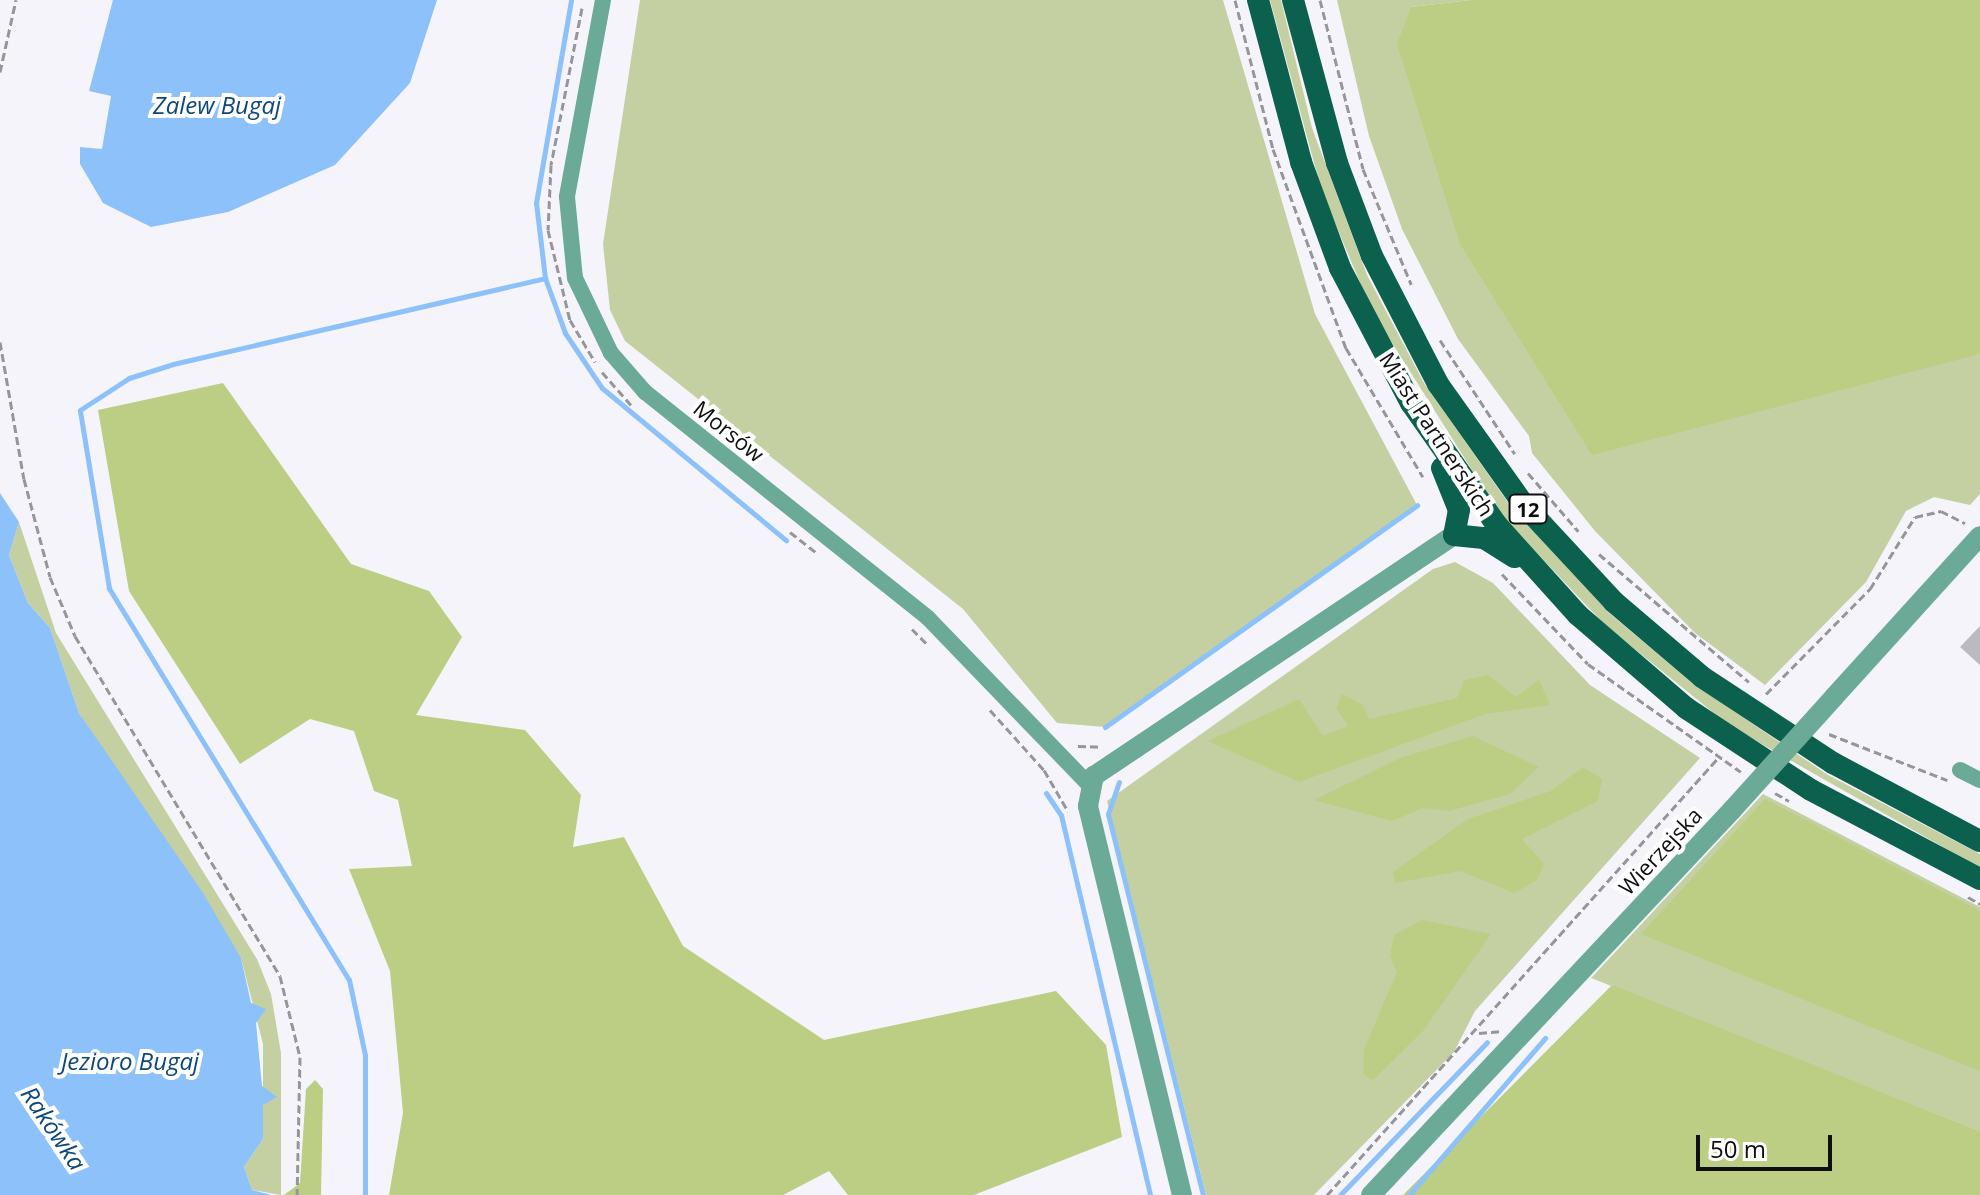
<!DOCTYPE html>
<meta charset="utf-8">
<style>
body{margin:0}
#map{position:relative;width:1980px;height:1195px;overflow:hidden;background:#f5f4fb;font-family:"Open Sans",sans-serif}
div>[style]{position:absolute}
.green>*{inset:0;background:#c4d0a2}
.forest>*{inset:0;background:#bccd84}
.water>*{inset:0;background:#8cc1f9}
.stream>*{height:5px;margin:-2.5px;padding:0 2.5px;transform-origin:2.5px;border-radius:2.5px;background:#8cc1f9}
.building>*{inset:0;background:#bcbac1}
.path>*{height:3px;margin-top:-1.5px;transform-origin:0;background:repeating-linear-gradient(90deg,#96959a 0 8px,transparent 0 12px)}
.minor>*{height:16px;margin:-8px;padding:0 8px;transform-origin:8px;border-radius:8px;background:#6baa97}
.tertiary>*{height:20px;margin:-10px;padding:0 10px;transform-origin:10px;border-radius:10px;background:#6baa97}
.primary>*{height:22px;margin:-11px;padding:0 11px;transform-origin:11px;border-radius:11px;background:#0c614e}
.tertiary-bridge>*{height:20px;margin:-10px;padding:0 10px;transform-origin:10px;border-radius:10px;background:#6baa97}
span{translate:-50% -50%;white-space:nowrap;text-align:center;line-height:1.15;-webkit-text-stroke:8px #fff;paint-order:stroke}
.shield-label span{padding:2px 6px;background:#fff;border:2px solid;border-radius:6px;-webkit-text-stroke-width:0}
.shield-label{font-size:20px;color:#0f0e10;font-weight:700}
.street-label{font-size:22px;color:#0f0e10}
.water-label{font-size:24px;color:#0e477a;font-style:italic}
.scale{position:absolute;left:1696px;top:1135px;width:136px;height:36px;box-sizing:border-box;border:4px solid #0f0e10;border-top:0;padding-left:10px;font-size:24px;line-height:28px;white-space:nowrap;color:#0f0e10;-webkit-text-stroke:6px #fff;paint-order:stroke}
</style>
<div id="map">
<div class="green">
<div style="clip-path:polygon(640px 0,1223px 0,1315px 314px,1417px 505px,1105px 727px,1057px 723px,963px 609px,625px 341px,610px 310px,603px 244px)"></div>
<div style="clip-path:polygon(1270px 0,1281px 0,1312px 128px,1367px 275px,1424px 383px,1509px 504px,1609px 613px,1691px 682px,1828px 775px,1980px 854px,1980px 868px,1730px 726px,1605px 625px,1499px 513px,1372px 311px,1322px 192px)"></div>
<div style="clip-path:polygon(1337px 0,1471px 0,1411px 7px,1938px 362px,1980px 354px,1980px 494px,1970px 505px,1934px 497px,1906px 511px,1866px 582px,1765px 685px,1695px 633px,1595px 531px,1532px 453px,1529px 436px,1458px 339px,1402px 229px,1369px 136px)"></div>
<div style="clip-path:polygon(19px 522px,56px 633px,257px 959px,271px 994px,281px 1053px,281px 1195px,252px 1190px,244px 1167px,263px 1139px,263px 1044px,241px 958px,79px 713px,50px 628px,28px 603px,9px 555px)"></div>
<div style="clip-path:polygon(1455px 562px,1493px 583px,1590px 685px,1700px 758px,1475px 1011px,1454px 1052px,1314px 1195px,1206px 1195px,1107px 801px,1433px 569px)"></div>
<div style="clip-path:polygon(1763px 794px,1980px 907px,1980px 1131px,1591px 978px)"></div>
</div>
<div class="forest">
<div style="clip-path:polygon(1471px 0,1980px 0,1980px 354px,1592px 455px,1460px 244px,1397px 44px,1411px 7px)"></div>
<div style="clip-path:polygon(223px 383px,351px 564px,429px 591px,462px 637px,416px 715px,525px 730px,581px 795px,573px 847px,624px 837px,683px 946px,824px 1040px,1056px 991px,1106px 1045px,1122px 1137px,974px 1195px,848px 1195px,829px 1171px,783px 1195px,389px 1195px,403px 1113px,390px 971px,349px 869px,412px 866px,398px 800px,374px 791px,354px 731px,310px 719px,240px 764px,129px 591px,98px 410px)"></div>
<div style="clip-path:polygon(1488px 675px,1516px 697px,1539px 680px,1550px 705px,1485px 714px,1299px 782px,1208px 741px,1299px 699px,1323px 736px,1348px 726px,1336px 708px,1342px 694px,1363px 705px,1369px 719px,1457px 698px,1464px 680px)"></div>
<div style="clip-path:polygon(1473px 736px,1539px 767px,1510px 794px,1449px 811px,1423px 808px,1392px 821px,1314px 800px,1400px 758px)"></div>
<div style="clip-path:polygon(1583px 767px,1602px 779px,1598px 801px,1522px 839px,1544px 864px,1537px 880px,1514px 893px,1461px 871px,1395px 883px,1393px 872px,1468px 819px,1551px 791px)"></div>
<div style="clip-path:polygon(1765px 799px,1980px 911px,1980px 1071px,1641px 934px)"></div>
<div style="clip-path:polygon(1422px 920px,1491px 934px,1423px 1031px,1373px 1080px,1363px 1074px,1364px 1049px,1397px 972px,1390px 956px,1394px 935px)"></div>
<div style="clip-path:polygon(1612px 985px,1980px 1131px,1980px 1195px,1403px 1195px)"></div>
<div style="clip-path:polygon(315px 1080px,323px 1089px,321px 1195px,284px 1195px,300px 1183px,306px 1089px)"></div>
</div>
<div class="water">
<div style="clip-path:polygon(113px 0,437px 0,410px 83px,335px 165px,228px 212px,151px 227px,103px 203px,80px 164px,80px 147px,102px 149px,111px 96px,89px 91px)"></div>
<div style="clip-path:polygon(0 493px,19px 522px,9px 555px,28px 603px,50px 628px,79px 713px,203px 893px,241px 958px,251px 1003px,266px 1009px,256px 1023px,262px 1086px,277px 1097px,263px 1105px,263px 1139px,244px 1167px,252px 1190px,272px 1195px,0 1195px)"></div>
</div>
<div class="stream">
<div style="left:545px;top:278px;width:59px;rotate:70deg"></div>
<div style="left:565px;top:333px;width:66px;rotate:56.1deg"></div>
<div style="left:602px;top:388px;width:239px;rotate:39.6deg"></div>
<div style="left:1105px;top:727px;width:383px;rotate:-35.4deg"></div>
<div style="left:1119px;top:782px;width:34px;rotate:109deg"></div>
<div style="left:1108px;top:814px;width:393px;rotate:76deg"></div>
<div style="left:1046px;top:793px;width:27px;rotate:56deg"></div>
<div style="left:1061px;top:815px;width:390px;rotate:76.8deg"></div>
<div style="left:365px;top:1195px;width:140px;rotate:-90deg"></div>
<div style="left:365px;top:1055px;width:77px;rotate:-102deg"></div>
<div style="left:349px;top:980px;width:460px;rotate:-121.5deg"></div>
<div style="left:109px;top:588px;width:180px;rotate:-99.3deg"></div>
<div style="left:80px;top:410px;width:59px;rotate:-33.1deg"></div>
<div style="left:129px;top:378px;width:46px;rotate:-17.7deg"></div>
<div style="left:173px;top:364px;width:382px;rotate:-13deg"></div>
<div style="left:545px;top:278px;width:76px;rotate:-96.8deg"></div>
<div style="left:536px;top:203px;width:206px;rotate:-80.2deg"></div>
<div style="left:1340px;top:1195px;width:212px;rotate:-46.1deg"></div>
<div style="left:1409px;top:1195px;width:208px;rotate:-49.1deg"></div>
</div>
<div class="building">
<div style="clip-path:polygon(1980px 626px,1980px 665px,1960px 647px)"></div>
</div>
<div class="path">
<div style="left:1235px;top:0;width:154px;rotate:75.7deg"></div>
<div style="left:1273px;top:149px;width:212px;rotate:69.9deg"></div>
<div style="left:1346px;top:348px;width:150px;rotate:59.2deg"></div>
<div style="left:1320px;top:0;width:174px;rotate:75.7deg"></div>
<div style="left:1363px;top:169px;width:125px;rotate:67.3deg"></div>
<div style="left:582px;top:8px;width:160px;rotate:101.2deg"></div>
<div style="left:551px;top:165px;width:65px;rotate:92.6deg"></div>
<div style="left:548px;top:230px;width:93px;rotate:76.3deg"></div>
<div style="left:570px;top:320px;width:49px;rotate:59.2deg"></div>
<div style="left:0;top:72px;width:74px;rotate:-77.5deg"></div>
<div style="left:1440px;top:340px;width:136px;rotate:56.7deg"></div>
<div style="left:0;top:342px;width:139px;rotate:80.1deg"></div>
<div style="left:24px;top:479px;width:101px;rotate:75.1deg"></div>
<div style="left:50px;top:577px;width:64px;rotate:67deg"></div>
<div style="left:75px;top:636px;width:397px;rotate:58.9deg"></div>
<div style="left:280px;top:976px;width:83px;rotate:76.1deg"></div>
<div style="left:300px;top:1057px;width:138px;rotate:91.2deg"></div>
<div style="left:602px;top:372px;width:44px;rotate:48.7deg"></div>
<div style="left:1528px;top:473px;width:77px;rotate:49.2deg"></div>
<div style="left:790px;top:532px;width:33px;rotate:38deg"></div>
<div style="left:1599px;top:554px;width:197px;rotate:40.5deg"></div>
<div style="left:1502px;top:574px;width:124px;rotate:46.3deg"></div>
<div style="left:1588px;top:664px;width:187px;rotate:35.2deg"></div>
<div style="left:912px;top:629px;width:21px;rotate:45deg"></div>
<div style="left:1766px;top:694px;width:148px;rotate:-45.3deg"></div>
<div style="left:1870px;top:589px;width:85px;rotate:-58deg"></div>
<div style="left:1915px;top:517px;width:27px;rotate:-13deg"></div>
<div style="left:1941px;top:511px;width:27px;rotate:27deg"></div>
<div style="left:990px;top:710px;width:81px;rotate:48deg"></div>
<div style="left:1044px;top:770px;width:48px;rotate:59.7deg"></div>
<div style="left:1829px;top:734px;width:127px;rotate:21.3deg"></div>
<div style="left:1078px;top:746px;width:24px;rotate:2deg"></div>
<div style="left:1775px;top:793px;width:16px;rotate:30deg"></div>
<div style="left:1968px;top:897px;width:14px;rotate:30deg"></div>
<div style="left:1479px;top:1033px;width:21px;rotate:-5deg"></div>
<div style="left:1327px;top:1195px;width:586px;rotate:-48.18deg"></div>
</div>
<div class="minor">
<div style="left:603px;top:0;width:200px;rotate:100.4deg"></div>
<div style="left:567px;top:197px;width:81px;rotate:84.4deg"></div>
<div style="left:575px;top:278px;width:83px;rotate:64.4deg"></div>
<div style="left:611px;top:353px;width:52px;rotate:48.9deg"></div>
<div style="left:645px;top:392px;width:362px;rotate:38.6deg"></div>
<div style="left:928px;top:618px;width:233px;rotate:46deg"></div>
<div style="left:1960px;top:770px;width:22px;rotate:27deg"></div>
</div>
<div class="tertiary">
<div style="left:1834px;top:697px;width:217px;rotate:-47.8deg"></div>
<div style="left:1182px;top:1195px;width:400px;rotate:-103.6deg"></div>
<div style="left:1088px;top:806px;width:31px;rotate:-79deg"></div>
<div style="left:1094px;top:776px;width:433px;rotate:-33.8deg"></div>
<div style="left:1371px;top:1195px;width:528px;rotate:-46.84deg"></div>
</div>
<div class="primary">
<div style="left:1258px;top:0;width:168px;rotate:75.1deg"></div>
<div style="left:1301px;top:162px;width:113px;rotate:69.8deg"></div>
<div style="left:1340px;top:268px;width:153px;rotate:62.3deg"></div>
<div style="left:1411px;top:403px;width:148px;rotate:54.9deg"></div>
<div style="left:1496px;top:524px;width:122px;rotate:48deg"></div>
<div style="left:1578px;top:615px;width:143px;rotate:40.7deg"></div>
<div style="left:1686px;top:708px;width:149px;rotate:33.3deg"></div>
<div style="left:1811px;top:790px;width:191px;rotate:27.8deg"></div>
<div style="left:1293px;top:0;width:169px;rotate:74.9deg"></div>
<div style="left:1337px;top:163px;width:99px;rotate:69.4deg"></div>
<div style="left:1372px;top:256px;width:144px;rotate:62.7deg"></div>
<div style="left:1438px;top:384px;width:148px;rotate:54.6deg"></div>
<div style="left:1524px;top:505px;width:132px;rotate:47.1deg"></div>
<div style="left:1614px;top:602px;width:116px;rotate:40.4deg"></div>
<div style="left:1702px;top:677px;width:157px;rotate:33.3deg"></div>
<div style="left:1833px;top:763px;width:166px;rotate:28deg"></div>
<div style="left:1442px;top:468px;width:45px;rotate:68deg"></div>
<div style="left:1459px;top:510px;width:25px;rotate:101deg"></div>
<div style="left:1454px;top:535px;width:30px;rotate:6deg"></div>
<div style="left:1484px;top:538px;width:36px;rotate:32deg"></div>
</div>
<div class="tertiary-bridge">
<div style="left:1732px;top:810px;width:152px;rotate:-47.9deg"></div>
</div>
<div class="shield-label">
<span style="left:1528px;top:509px">12</span>
</div>
<div class="street-label">
<span style="left:729px;top:431px;rotate:39deg">Morsów</span>
<span style="left:1437px;top:434px;rotate:57deg">Miast Partnerskich</span>
<span style="left:1660px;top:851px;rotate:-47deg">Wierzejska</span>
</div>
<div class="water-label">
<span style="left:217px;top:105px">Zalew Bugaj</span>
<span style="left:130px;top:1061px">Jezioro Bugaj</span>
<span style="left:54px;top:1128px;rotate:56deg">Rakówka</span>
</div>
<div class="scale">50 m</div>
</div>
